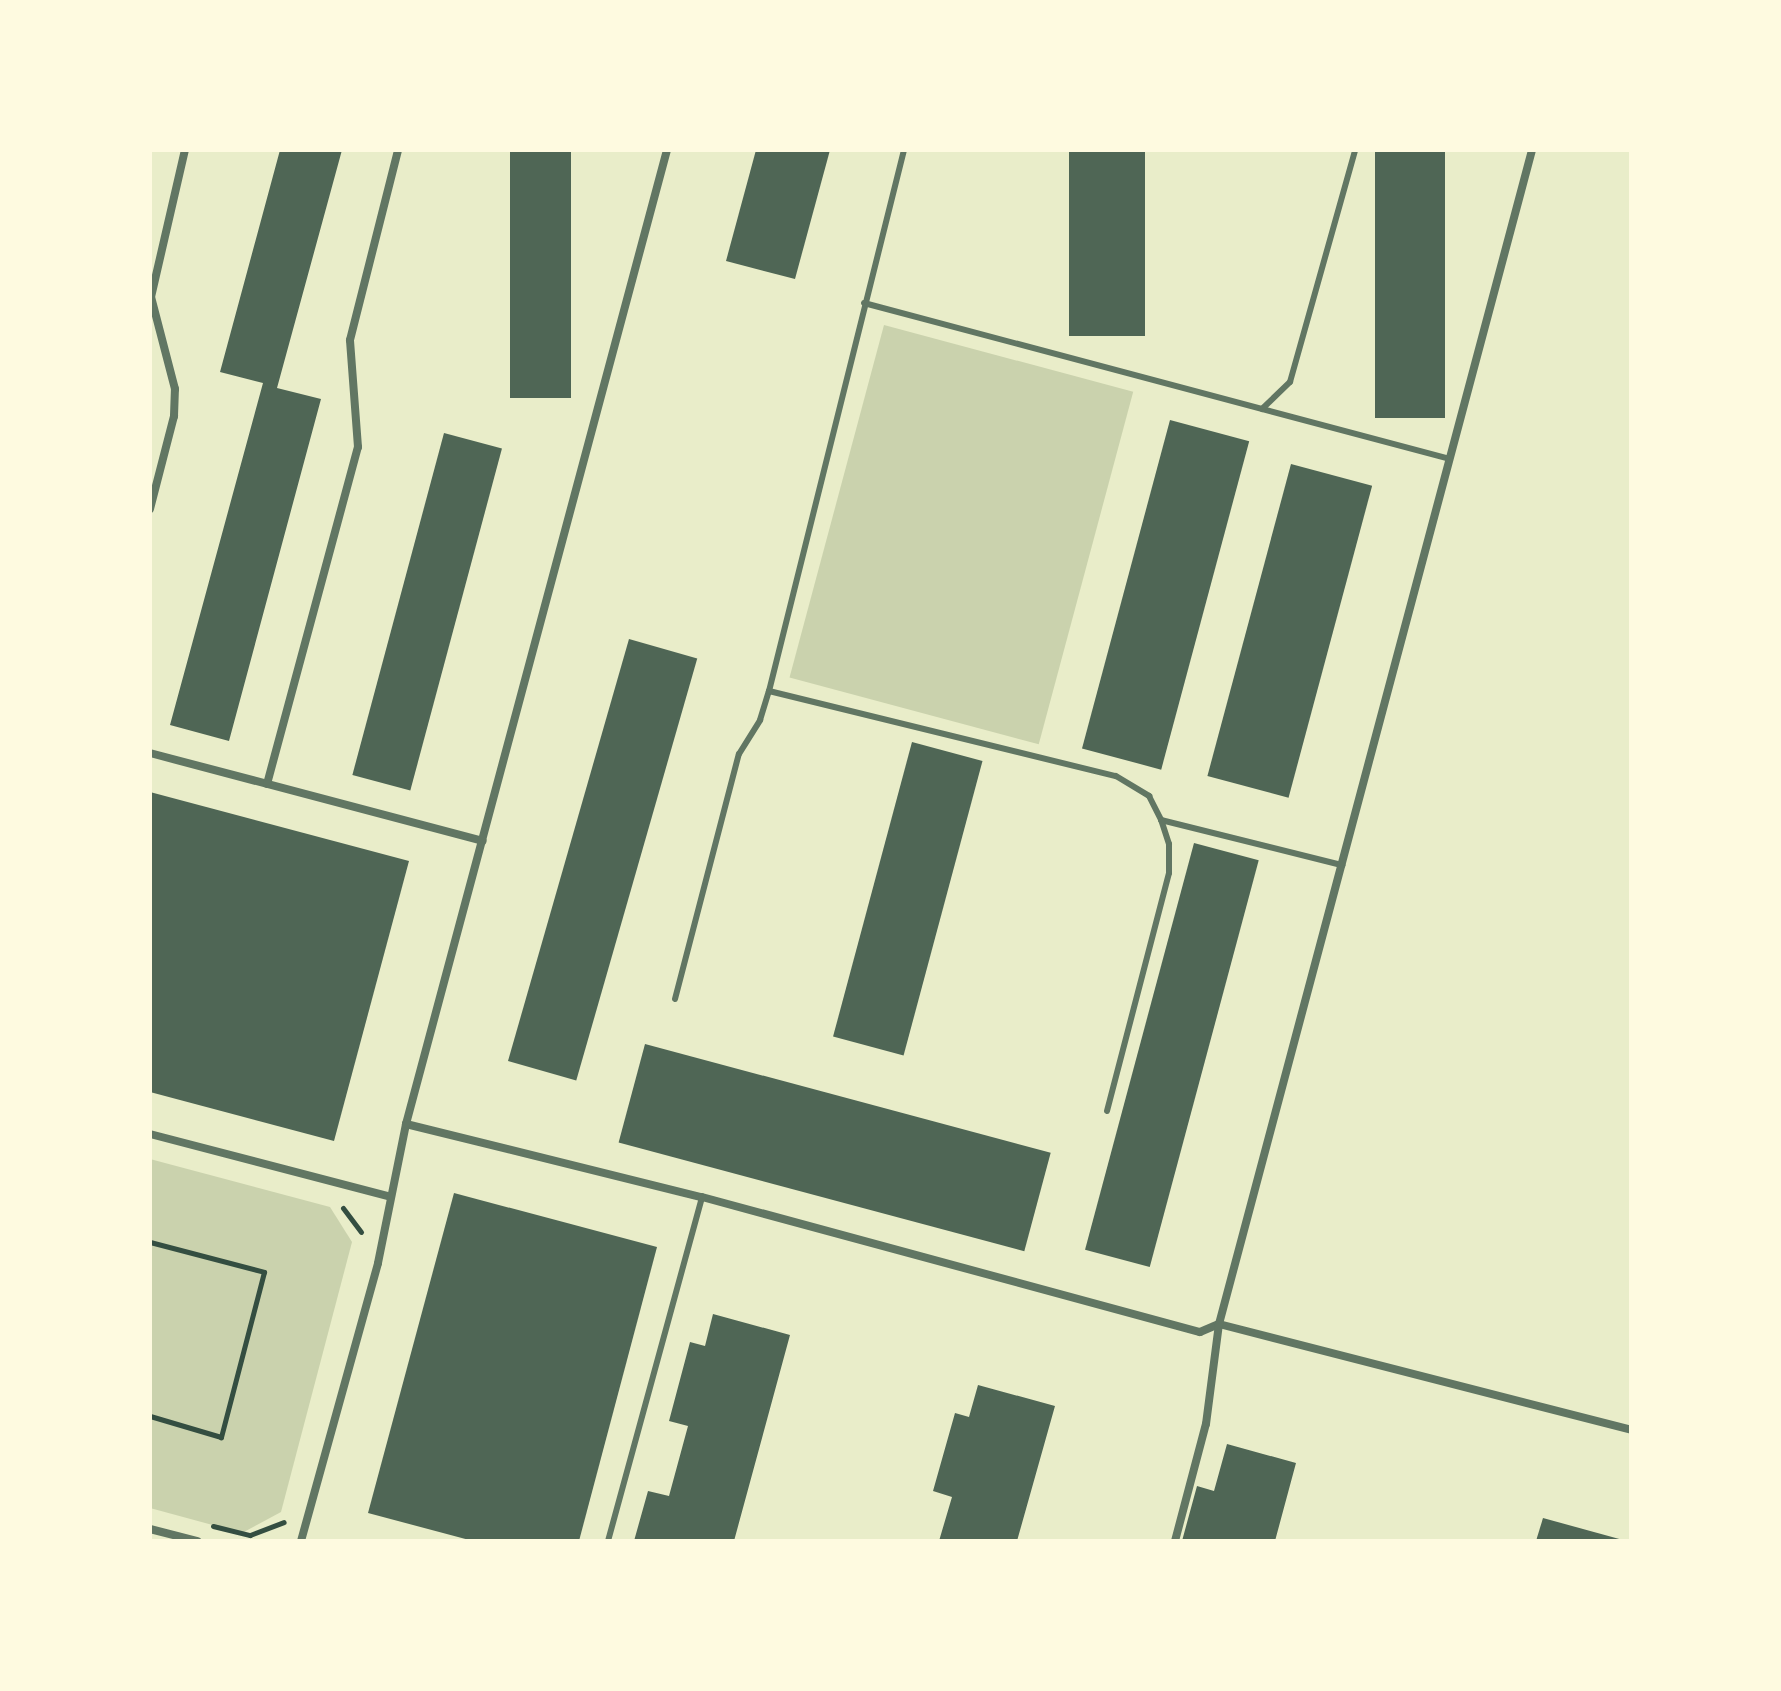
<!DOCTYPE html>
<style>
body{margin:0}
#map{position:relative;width:1781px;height:1691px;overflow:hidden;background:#e9edc9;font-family:Poppins,sans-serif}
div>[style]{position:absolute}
.green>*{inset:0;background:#cad2ad;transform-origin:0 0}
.building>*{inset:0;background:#4f6655;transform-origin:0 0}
.path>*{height:5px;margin:-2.5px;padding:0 2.5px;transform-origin:2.5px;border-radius:2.5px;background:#344e41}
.service>*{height:6px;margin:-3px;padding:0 3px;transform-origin:3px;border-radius:3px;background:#617663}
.minor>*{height:8px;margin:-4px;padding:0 4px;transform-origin:4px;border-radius:4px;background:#617663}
span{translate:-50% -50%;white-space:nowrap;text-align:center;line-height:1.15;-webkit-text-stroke:8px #fefae0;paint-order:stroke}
.frame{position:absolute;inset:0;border:152px solid #fefae0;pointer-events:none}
</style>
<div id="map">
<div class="green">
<div style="left:884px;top:325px;width:258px;height:365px;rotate:15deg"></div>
<div style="clip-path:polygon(150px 1159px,330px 1207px,352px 1242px,281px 1512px,242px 1533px,150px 1508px)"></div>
</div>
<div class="building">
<div style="clip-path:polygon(280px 150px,342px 150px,277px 388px,321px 399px,229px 741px,170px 725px,263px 383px,220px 372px)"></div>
<div style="left:510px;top:150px;width:61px;height:248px"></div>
<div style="clip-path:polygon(756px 150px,830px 150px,795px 279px,726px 261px)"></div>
<div style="left:1069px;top:150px;width:76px;height:186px"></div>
<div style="left:1375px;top:150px;width:70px;height:268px"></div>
<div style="left:1170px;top:420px;width:82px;height:340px;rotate:15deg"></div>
<div style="left:444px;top:433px;width:60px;height:354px;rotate:15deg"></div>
<div style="left:1291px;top:464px;width:84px;height:323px;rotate:15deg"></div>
<div style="left:629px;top:639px;width:71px;height:439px;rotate:16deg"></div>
<div style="left:912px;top:742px;width:73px;height:305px;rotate:15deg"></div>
<div style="clip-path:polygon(150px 792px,409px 861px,334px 1141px,150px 1092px)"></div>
<div style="left:1194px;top:843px;width:67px;height:421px;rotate:15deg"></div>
<div style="left:645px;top:1044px;width:420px;height:102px;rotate:15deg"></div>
<div style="clip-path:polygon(454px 1193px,657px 1247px,579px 1541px,473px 1541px,368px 1513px)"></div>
<div style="clip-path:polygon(713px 1314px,790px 1335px,734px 1541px,634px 1541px,648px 1491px,669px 1496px,688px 1426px,669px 1421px,690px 1342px,705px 1346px)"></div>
<div style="clip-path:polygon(978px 1385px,1055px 1406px,1017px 1541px,939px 1541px,952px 1497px,933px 1491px,955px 1413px,969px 1417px)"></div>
<div style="clip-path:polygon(1227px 1444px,1296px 1463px,1275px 1541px,1182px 1541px,1197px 1486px,1214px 1491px)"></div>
<div style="clip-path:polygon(1543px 1518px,1623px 1540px,1623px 1541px,1536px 1541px)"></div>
</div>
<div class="path">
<div style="left:343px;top:1208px;width:30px;rotate:53deg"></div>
<div style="left:150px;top:1242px;width:118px;rotate:14.7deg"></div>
<div style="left:264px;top:1272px;width:171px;rotate:104.6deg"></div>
<div style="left:221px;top:1437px;width:74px;rotate:-163.5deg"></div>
<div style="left:213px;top:1526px;width:38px;rotate:14deg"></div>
<div style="left:250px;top:1535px;width:36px;rotate:-21deg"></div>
</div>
<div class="service">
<div style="left:904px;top:150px;width:558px;rotate:104.01deg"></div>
<div style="left:769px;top:691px;width:357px;rotate:13.8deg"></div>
<div style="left:1116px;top:776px;width:39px;rotate:31deg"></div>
<div style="left:1149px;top:796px;width:27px;rotate:63deg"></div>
<div style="left:1161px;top:820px;width:187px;rotate:14deg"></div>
<div style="left:864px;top:303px;width:606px;rotate:14.91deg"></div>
<div style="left:1262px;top:409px;width:39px;rotate:-44deg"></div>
<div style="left:1290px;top:382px;width:241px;rotate:-74.3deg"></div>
<div style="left:675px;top:999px;width:253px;rotate:-75.4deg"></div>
<div style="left:739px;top:754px;width:40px;rotate:-58deg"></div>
<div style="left:760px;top:720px;width:30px;rotate:-73deg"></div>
<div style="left:1107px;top:1111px;width:246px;rotate:-75.4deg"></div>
<div style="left:1169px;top:873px;width:29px;rotate:-90deg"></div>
<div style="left:1169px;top:844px;width:25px;rotate:-108deg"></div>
<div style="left:608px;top:1541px;width:357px;rotate:-74.7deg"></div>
</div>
<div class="minor">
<div style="left:150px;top:509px;width:96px;rotate:-75.5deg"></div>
<div style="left:174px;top:416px;width:27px;rotate:-88deg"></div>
<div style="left:175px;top:389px;width:95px;rotate:-104.6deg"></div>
<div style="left:151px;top:297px;width:151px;rotate:-77deg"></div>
<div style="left:150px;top:753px;width:344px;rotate:14.8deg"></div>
<div style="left:267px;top:784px;width:349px;rotate:-74.9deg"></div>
<div style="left:358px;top:447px;width:107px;rotate:-94.3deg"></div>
<div style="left:350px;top:340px;width:196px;rotate:-75.8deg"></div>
<div style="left:406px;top:1124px;width:305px;rotate:13.9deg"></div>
<div style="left:702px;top:1197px;width:516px;rotate:15.17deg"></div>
<div style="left:1200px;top:1332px;width:21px;rotate:-23deg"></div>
<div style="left:1219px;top:1324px;width:425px;rotate:14.4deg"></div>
<div style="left:150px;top:1134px;width:246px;rotate:14.6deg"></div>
<div style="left:150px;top:1529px;width:49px;rotate:14.3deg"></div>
<div style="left:301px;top:1541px;width:288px;rotate:-74.5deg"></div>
<div style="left:378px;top:1263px;width:142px;rotate:-78.6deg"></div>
<div style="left:406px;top:1124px;width:1008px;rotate:-75deg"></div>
<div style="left:1175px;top:1541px;width:121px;rotate:-75.2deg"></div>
<div style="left:1206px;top:1424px;width:101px;rotate:-82.6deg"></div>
<div style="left:1219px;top:1324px;width:1215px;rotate:-75.07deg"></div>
</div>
<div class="frame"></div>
</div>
